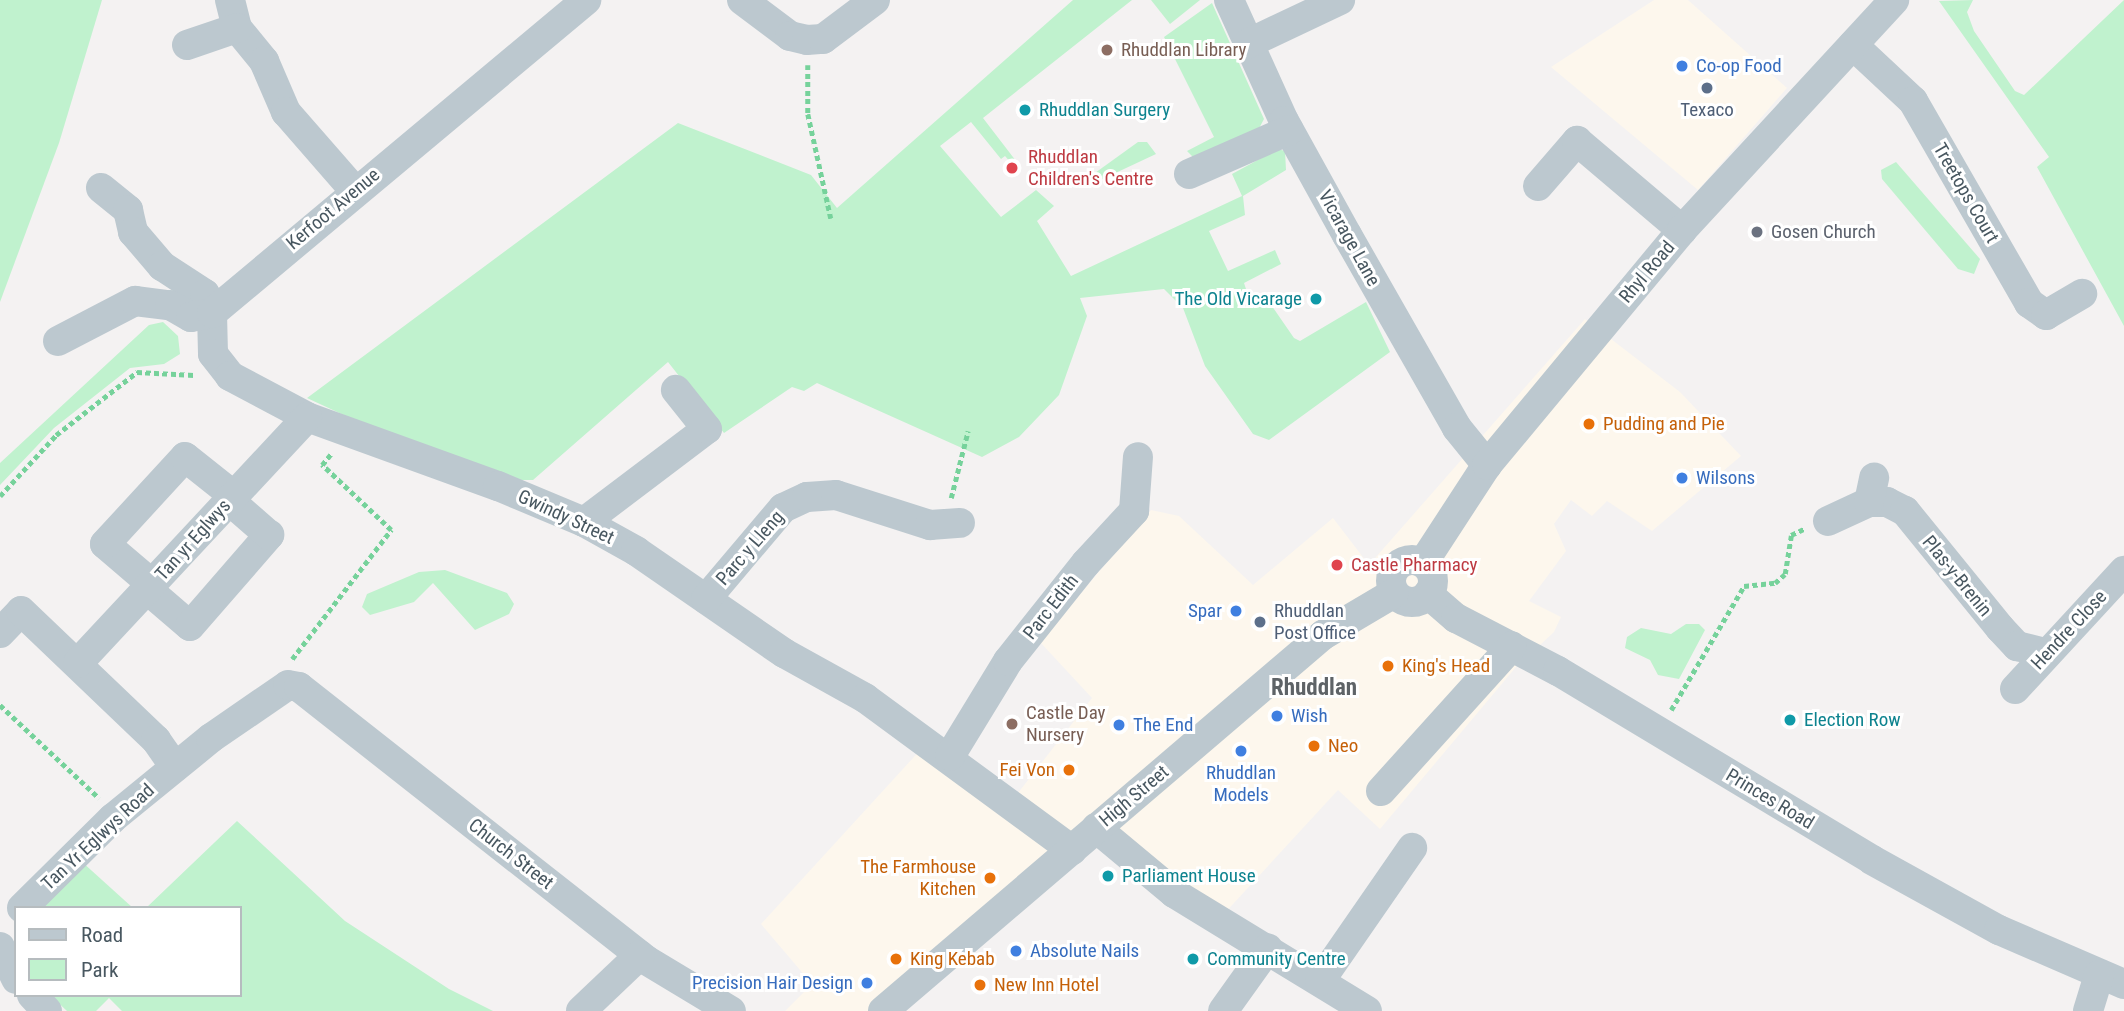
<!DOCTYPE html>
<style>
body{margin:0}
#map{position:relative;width:2124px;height:1011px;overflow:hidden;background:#f4f2f2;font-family:"Roboto Condensed",sans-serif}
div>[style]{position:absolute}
.commercial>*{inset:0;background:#fdf7ed}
.green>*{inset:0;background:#c0f2ce}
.path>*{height:4.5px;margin-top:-2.25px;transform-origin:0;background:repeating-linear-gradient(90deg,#76d29b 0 5px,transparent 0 8.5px)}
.minor>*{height:30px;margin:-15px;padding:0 15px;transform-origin:15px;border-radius:15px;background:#bcc8cf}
.minor>.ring{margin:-15px;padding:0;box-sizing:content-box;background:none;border:30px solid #bcc8cf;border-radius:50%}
.dots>*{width:19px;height:19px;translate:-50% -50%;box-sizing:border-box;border:4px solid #fff;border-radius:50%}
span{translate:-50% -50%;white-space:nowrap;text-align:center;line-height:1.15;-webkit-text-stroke:6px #fff;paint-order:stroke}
.education-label{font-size:19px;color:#785e54}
.left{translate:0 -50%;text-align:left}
.shop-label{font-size:19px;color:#366cbe}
.right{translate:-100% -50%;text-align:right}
.culture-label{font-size:19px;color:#0d838f}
.service-label{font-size:19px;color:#4e5e75}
.health-label{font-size:19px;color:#be3a42}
.street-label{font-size:19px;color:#485760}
.worship-label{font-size:19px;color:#5b616d}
.food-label{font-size:19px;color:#c56008}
.quarter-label{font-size:23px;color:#5e6367;font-weight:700}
.legend{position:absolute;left:14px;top:906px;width:228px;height:91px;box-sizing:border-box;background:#fff;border:2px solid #b6bcbf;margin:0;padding:9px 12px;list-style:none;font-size:21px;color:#485760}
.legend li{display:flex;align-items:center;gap:14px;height:35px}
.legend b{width:35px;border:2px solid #b6bcbf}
</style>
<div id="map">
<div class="commercial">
<div style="clip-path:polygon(1654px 0,1688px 0,1787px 88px,1698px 190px,1551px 67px)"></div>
<div style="clip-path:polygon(1585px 319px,1680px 392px,1741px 456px,1652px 531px,1607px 501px,1592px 516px,1571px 500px,1554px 524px,1566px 551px,1529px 601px,1561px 617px,1554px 632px,1516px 667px,1380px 829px,1338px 790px,1222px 916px,1096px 828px,871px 1011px,785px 1011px,812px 984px,761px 924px,924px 746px,1004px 811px,1092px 698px,1040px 642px,1151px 510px,1179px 516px,1253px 585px,1333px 518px,1369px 565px)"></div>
</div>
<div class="green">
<div style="clip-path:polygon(0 0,102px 0,59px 143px,0 302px)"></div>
<div style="clip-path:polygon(1073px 0,1132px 0,983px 118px,1016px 161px,1012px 164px,1005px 156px,1001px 159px,971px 122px,940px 146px,1001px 217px,1036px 190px,1054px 206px,1037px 221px,1071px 276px,1242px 196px,1232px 174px,1278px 149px,1285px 151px,1286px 170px,1243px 196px,1245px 215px,1209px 231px,1228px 271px,1275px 250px,1281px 264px,1244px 283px,1247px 292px,1267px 299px,1294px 338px,1300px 341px,1366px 302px,1390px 352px,1269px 440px,1253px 434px,1205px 366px,1183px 308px,1164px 289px,1080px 298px,1087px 316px,1059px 395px,1019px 437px,982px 457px,817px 383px,804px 391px,792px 387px,724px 433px,668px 362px,533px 480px,514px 480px,406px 444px,307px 398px,678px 123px,811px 175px,837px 208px)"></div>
<div style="clip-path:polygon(1151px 0,1200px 0,1170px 24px)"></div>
<div style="clip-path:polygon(1973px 0,1967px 12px,1974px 31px,2015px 91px,2024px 95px,2124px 0,2124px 326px,2037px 167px,2049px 157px,1939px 1px)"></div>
<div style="clip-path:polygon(1212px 3px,1264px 119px,1255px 136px,1193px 157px,1187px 151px,1214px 137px,1164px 37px)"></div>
<div style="clip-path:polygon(1138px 142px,1147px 142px,1156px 154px,1092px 184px,1088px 178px)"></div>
<div style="clip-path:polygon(1896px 162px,1980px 259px,1974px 274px,1958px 269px,1882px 179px,1881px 170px)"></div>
<div style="clip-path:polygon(163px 322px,178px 336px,180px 354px,164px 364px,130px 368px,54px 428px,0 485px,0 463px,149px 325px)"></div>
<div style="clip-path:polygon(445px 570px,507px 593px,514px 604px,509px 614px,475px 630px,433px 583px,414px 602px,370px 615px,362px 607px,367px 594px,419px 572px)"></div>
<div style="clip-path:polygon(1686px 624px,1699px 624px,1705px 630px,1679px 679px,1658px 675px,1650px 660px,1625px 648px,1627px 637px,1641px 628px,1671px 634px)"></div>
<div style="clip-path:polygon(237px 821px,345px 921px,449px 989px,493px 1011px,122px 1011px,109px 998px,96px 1011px,67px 1011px,50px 995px,240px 995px,240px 908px,146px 908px)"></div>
<div style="clip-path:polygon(81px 861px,133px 908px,35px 908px)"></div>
</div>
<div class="path">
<div style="left:808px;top:65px;width:49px;rotate:90deg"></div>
<div style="left:808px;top:114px;width:107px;rotate:77.6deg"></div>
<div style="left:0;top:496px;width:83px;rotate:-47.4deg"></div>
<div style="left:56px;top:435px;width:103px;rotate:-37.9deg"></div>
<div style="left:137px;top:372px;width:57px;rotate:3deg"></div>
<div style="left:951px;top:498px;width:69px;rotate:-75.8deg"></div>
<div style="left:292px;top:659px;width:163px;rotate:-52.5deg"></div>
<div style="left:391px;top:530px;width:95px;rotate:-136.7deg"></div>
<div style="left:322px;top:465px;width:14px;rotate:-51deg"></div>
<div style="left:0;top:705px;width:136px;rotate:43.2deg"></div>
<div style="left:1671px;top:710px;width:144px;rotate:-59.5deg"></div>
<div style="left:1744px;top:586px;width:31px;rotate:-6deg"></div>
<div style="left:1775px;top:583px;width:13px;rotate:-42deg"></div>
<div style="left:1785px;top:574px;width:39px;rotate:-81deg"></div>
<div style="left:1791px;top:535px;width:14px;rotate:-25deg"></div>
</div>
<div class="minor">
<div style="left:230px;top:0;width:29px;rotate:76deg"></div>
<div style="left:237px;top:28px;width:43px;rotate:50.7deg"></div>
<div style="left:264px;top:61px;width:56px;rotate:66.7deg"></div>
<div style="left:286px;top:112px;width:103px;rotate:48.9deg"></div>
<div style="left:742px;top:0;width:60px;rotate:36.9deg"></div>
<div style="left:790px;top:36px;width:17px;rotate:13deg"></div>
<div style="left:807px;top:40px;width:16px;rotate:-4deg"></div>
<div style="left:823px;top:39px;width:65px;rotate:-36.9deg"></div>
<div style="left:1229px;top:0;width:133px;rotate:65.6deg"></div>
<div style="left:1284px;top:121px;width:130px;rotate:61.1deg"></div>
<div style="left:1347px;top:235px;width:222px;rotate:60.3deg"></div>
<div style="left:1457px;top:428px;width:48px;rotate:51deg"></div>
<div style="left:1247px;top:44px;width:103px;rotate:-25.3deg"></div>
<div style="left:187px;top:45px;width:53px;rotate:-18.8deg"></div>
<div style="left:1853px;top:45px;width:82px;rotate:43deg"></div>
<div style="left:1913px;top:101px;width:233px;rotate:60.1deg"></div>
<div style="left:2029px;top:303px;width:21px;rotate:35deg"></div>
<div style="left:2046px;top:315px;width:42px;rotate:-30.3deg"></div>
<div style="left:1189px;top:174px;width:109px;rotate:-23.7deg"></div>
<div style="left:1538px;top:186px;width:60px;rotate:-49.1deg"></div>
<div style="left:1577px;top:141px;width:138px;rotate:40.3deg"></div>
<div style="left:101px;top:188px;width:35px;rotate:39deg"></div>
<div style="left:128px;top:210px;width:23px;rotate:77deg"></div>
<div style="left:133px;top:232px;width:45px;rotate:49.5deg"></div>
<div style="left:162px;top:266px;width:51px;rotate:33.1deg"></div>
<div style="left:205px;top:294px;width:20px;rotate:70deg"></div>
<div style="left:212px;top:313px;width:41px;rotate:88.6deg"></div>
<div style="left:213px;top:354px;width:28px;rotate:52deg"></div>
<div style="left:230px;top:376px;width:87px;rotate:28deg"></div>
<div style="left:307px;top:417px;width:203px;rotate:19.9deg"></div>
<div style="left:498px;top:486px;width:93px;rotate:22.7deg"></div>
<div style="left:584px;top:522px;width:60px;rotate:29.1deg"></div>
<div style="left:636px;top:551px;width:180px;rotate:34.6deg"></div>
<div style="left:784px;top:653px;width:93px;rotate:29.1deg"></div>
<div style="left:865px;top:698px;width:257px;rotate:36.3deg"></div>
<div style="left:58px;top:341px;width:87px;rotate:-27.5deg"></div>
<div style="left:135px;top:301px;width:35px;rotate:7deg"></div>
<div style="left:170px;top:305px;width:24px;rotate:30deg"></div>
<div style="left:191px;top:317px;width:21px;rotate:-11deg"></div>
<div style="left:212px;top:313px;width:488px;rotate:-39.9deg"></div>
<div style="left:1869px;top:502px;width:18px"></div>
<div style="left:1887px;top:502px;width:20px;rotate:27deg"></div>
<div style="left:1905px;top:511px;width:151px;rotate:50.9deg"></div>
<div style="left:2000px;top:628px;width:25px;rotate:47deg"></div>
<div style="left:2017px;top:646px;width:30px;rotate:14deg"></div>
<div style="left:1828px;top:521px;width:45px;rotate:-24.9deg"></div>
<div style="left:1869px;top:502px;width:25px;rotate:-78deg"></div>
<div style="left:584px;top:522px;width:154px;rotate:-37.1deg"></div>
<div style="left:707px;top:429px;width:50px;rotate:-128.5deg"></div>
<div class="ring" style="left:1391px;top:560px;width:12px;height:12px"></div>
<div style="left:1423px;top:563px;width:117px;rotate:-56.9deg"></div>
<div style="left:1487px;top:465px;width:305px;rotate:-50.3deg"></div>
<div style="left:1682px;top:230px;width:313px;rotate:-47.3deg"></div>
<div style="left:153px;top:585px;width:63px;rotate:-139.5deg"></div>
<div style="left:105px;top:544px;width:118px;rotate:-47.4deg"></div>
<div style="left:185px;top:457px;width:61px;rotate:38.4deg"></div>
<div style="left:148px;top:590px;width:55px;rotate:40.6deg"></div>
<div style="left:190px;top:626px;width:121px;rotate:-49deg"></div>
<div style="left:269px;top:535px;width:53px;rotate:-138.8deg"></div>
<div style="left:1428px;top:594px;width:37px;rotate:41deg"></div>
<div style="left:1456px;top:618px;width:115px;rotate:27.5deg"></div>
<div style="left:1558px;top:671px;width:366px;rotate:31deg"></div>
<div style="left:1872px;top:860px;width:145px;rotate:28.9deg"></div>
<div style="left:1999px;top:930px;width:136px;rotate:23.4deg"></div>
<div style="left:706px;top:599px;width:119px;rotate:-49.8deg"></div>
<div style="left:783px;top:508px;width:26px;rotate:-25deg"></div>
<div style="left:807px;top:497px;width:29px;rotate:-4deg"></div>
<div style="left:836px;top:495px;width:99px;rotate:17.7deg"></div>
<div style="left:930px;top:525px;width:30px;rotate:-4deg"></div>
<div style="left:0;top:633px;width:30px;rotate:-46deg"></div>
<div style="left:21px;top:611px;width:187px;rotate:43.7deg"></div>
<div style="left:156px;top:740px;width:33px;rotate:55deg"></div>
<div style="left:78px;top:663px;width:336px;rotate:-47deg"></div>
<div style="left:2015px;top:689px;width:161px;rotate:-47.3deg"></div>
<div style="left:950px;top:756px;width:111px;rotate:-58.6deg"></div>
<div style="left:1008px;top:661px;width:125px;rotate:-51.5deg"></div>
<div style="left:1086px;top:563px;width:71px;rotate:-47.3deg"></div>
<div style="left:1134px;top:511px;width:54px;rotate:-85.8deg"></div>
<div style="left:1381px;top:791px;width:195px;rotate:-47.9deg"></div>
<div style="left:1096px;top:828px;width:102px;rotate:39.8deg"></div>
<div style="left:1174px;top:893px;width:226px;rotate:31.4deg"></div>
<div style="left:22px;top:908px;width:128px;rotate:-44.7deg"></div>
<div style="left:113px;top:818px;width:127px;rotate:-39.2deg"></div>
<div style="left:211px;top:738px;width:93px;rotate:-34.5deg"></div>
<div style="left:288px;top:685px;width:11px;rotate:10deg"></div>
<div style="left:299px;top:687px;width:442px;rotate:38.2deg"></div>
<div style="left:646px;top:960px;width:99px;rotate:31deg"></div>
<div style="left:0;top:947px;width:36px;rotate:63deg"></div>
<div style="left:1320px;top:981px;width:162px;rotate:-55.3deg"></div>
<div style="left:32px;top:995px;width:22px;rotate:47deg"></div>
<div style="left:581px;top:1011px;width:81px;rotate:-43.5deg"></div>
<div style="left:883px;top:1011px;width:579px;rotate:-40.52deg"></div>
<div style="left:1323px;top:635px;width:82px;rotate:-30.6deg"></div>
<div style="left:1223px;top:1011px;width:77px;rotate:-54.5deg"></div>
<div style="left:2088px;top:1011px;width:38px;rotate:-73deg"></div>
</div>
<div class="dots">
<div style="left:1107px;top:50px;background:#8d6e63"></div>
<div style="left:1682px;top:66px;background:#3f7fe0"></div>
<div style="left:1707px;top:88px;background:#5c6f8a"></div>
<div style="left:1025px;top:110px;background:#0f9aa8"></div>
<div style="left:1012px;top:168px;background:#e0444e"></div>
<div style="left:1757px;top:232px;background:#6b7280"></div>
<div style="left:1316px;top:299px;background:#0f9aa8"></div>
<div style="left:1589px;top:424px;background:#e8710a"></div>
<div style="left:1682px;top:478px;background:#3f7fe0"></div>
<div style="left:1337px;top:565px;background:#e0444e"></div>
<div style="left:1236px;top:611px;background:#3f7fe0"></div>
<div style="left:1260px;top:622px;background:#5c6f8a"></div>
<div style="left:1388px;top:666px;background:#e8710a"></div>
<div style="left:1277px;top:716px;background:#3f7fe0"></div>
<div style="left:1790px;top:720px;background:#0f9aa8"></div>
<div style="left:1012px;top:724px;background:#8d6e63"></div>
<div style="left:1119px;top:725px;background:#3f7fe0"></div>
<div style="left:1314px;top:746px;background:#e8710a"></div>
<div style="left:1241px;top:751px;background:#3f7fe0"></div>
<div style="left:1069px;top:770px;background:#e8710a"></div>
<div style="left:1108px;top:876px;background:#0f9aa8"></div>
<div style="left:990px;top:878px;background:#e8710a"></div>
<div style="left:1016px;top:951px;background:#3f7fe0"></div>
<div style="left:896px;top:959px;background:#e8710a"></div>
<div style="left:1193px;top:959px;background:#0f9aa8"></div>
<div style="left:867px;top:983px;background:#3f7fe0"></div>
<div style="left:980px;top:985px;background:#e8710a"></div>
</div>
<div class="education-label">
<span class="left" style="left:1121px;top:50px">Rhuddlan Library</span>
<span class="left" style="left:1026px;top:724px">Castle Day<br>Nursery</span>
</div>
<div class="shop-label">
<span class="left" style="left:1696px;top:66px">Co-op Food</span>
<span class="left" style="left:1696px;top:478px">Wilsons</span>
<span class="right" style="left:1222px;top:611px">Spar</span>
<span class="left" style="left:1291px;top:716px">Wish</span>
<span class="left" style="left:1133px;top:725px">The End</span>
<span style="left:1241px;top:784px">Rhuddlan<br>Models</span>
<span class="left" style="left:1030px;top:951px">Absolute Nails</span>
<span class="right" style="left:853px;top:983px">Precision Hair Design</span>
</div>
<div class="culture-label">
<span class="left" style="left:1039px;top:110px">Rhuddlan Surgery</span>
<span class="right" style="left:1302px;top:299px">The Old Vicarage</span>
<span class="left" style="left:1804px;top:720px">Election Row</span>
<span class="left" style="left:1122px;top:876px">Parliament House</span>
<span class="left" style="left:1207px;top:959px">Community Centre</span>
</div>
<div class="service-label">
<span style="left:1707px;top:110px">Texaco</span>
<span class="left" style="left:1274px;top:622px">Rhuddlan<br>Post Office</span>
</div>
<div class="health-label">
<span class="left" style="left:1028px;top:168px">Rhuddlan<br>Children's Centre</span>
<span class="left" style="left:1351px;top:565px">Castle Pharmacy</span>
</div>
<div class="street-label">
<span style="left:1966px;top:193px;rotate:60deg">Treetops Court</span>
<span style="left:333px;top:209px;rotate:-40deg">Kerfoot Avenue</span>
<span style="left:1349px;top:238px;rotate:61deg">Vicarage Lane</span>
<span style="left:1647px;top:272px;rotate:-50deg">Rhyl Road</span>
<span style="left:566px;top:517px;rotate:25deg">Gwindy Street</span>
<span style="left:193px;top:540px;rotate:-48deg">Tan yr Eglwys</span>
<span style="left:750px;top:548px;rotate:-49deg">Parc y Lleng</span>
<span style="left:1957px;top:576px;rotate:51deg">Plas-y-Brenin</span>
<span style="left:1051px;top:607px;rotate:-52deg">Parc Edith</span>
<span style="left:2069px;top:630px;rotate:-47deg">Hendre Close</span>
<span style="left:1134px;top:796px;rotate:-40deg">High Street</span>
<span style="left:1770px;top:799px;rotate:31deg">Princes Road</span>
<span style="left:98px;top:837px;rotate:-43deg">Tan Yr Eglwys Road</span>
<span style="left:511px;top:854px;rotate:38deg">Church Street</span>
</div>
<div class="worship-label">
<span class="left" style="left:1771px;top:232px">Gosen Church</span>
</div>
<div class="food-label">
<span class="left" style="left:1603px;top:424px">Pudding and Pie</span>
<span class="left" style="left:1402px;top:666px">King's Head</span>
<span class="left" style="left:1328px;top:746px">Neo</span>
<span class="right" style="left:1055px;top:770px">Fei Von</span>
<span class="right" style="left:976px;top:878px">The Farmhouse<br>Kitchen</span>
<span class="left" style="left:910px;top:959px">King Kebab</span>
<span class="left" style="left:994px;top:985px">New Inn Hotel</span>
</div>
<div class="quarter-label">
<span style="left:1314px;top:688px">Rhuddlan</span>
</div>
<ul class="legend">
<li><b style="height:9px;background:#bcc8cf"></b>Road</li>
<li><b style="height:19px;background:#c0f2ce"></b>Park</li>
</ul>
</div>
